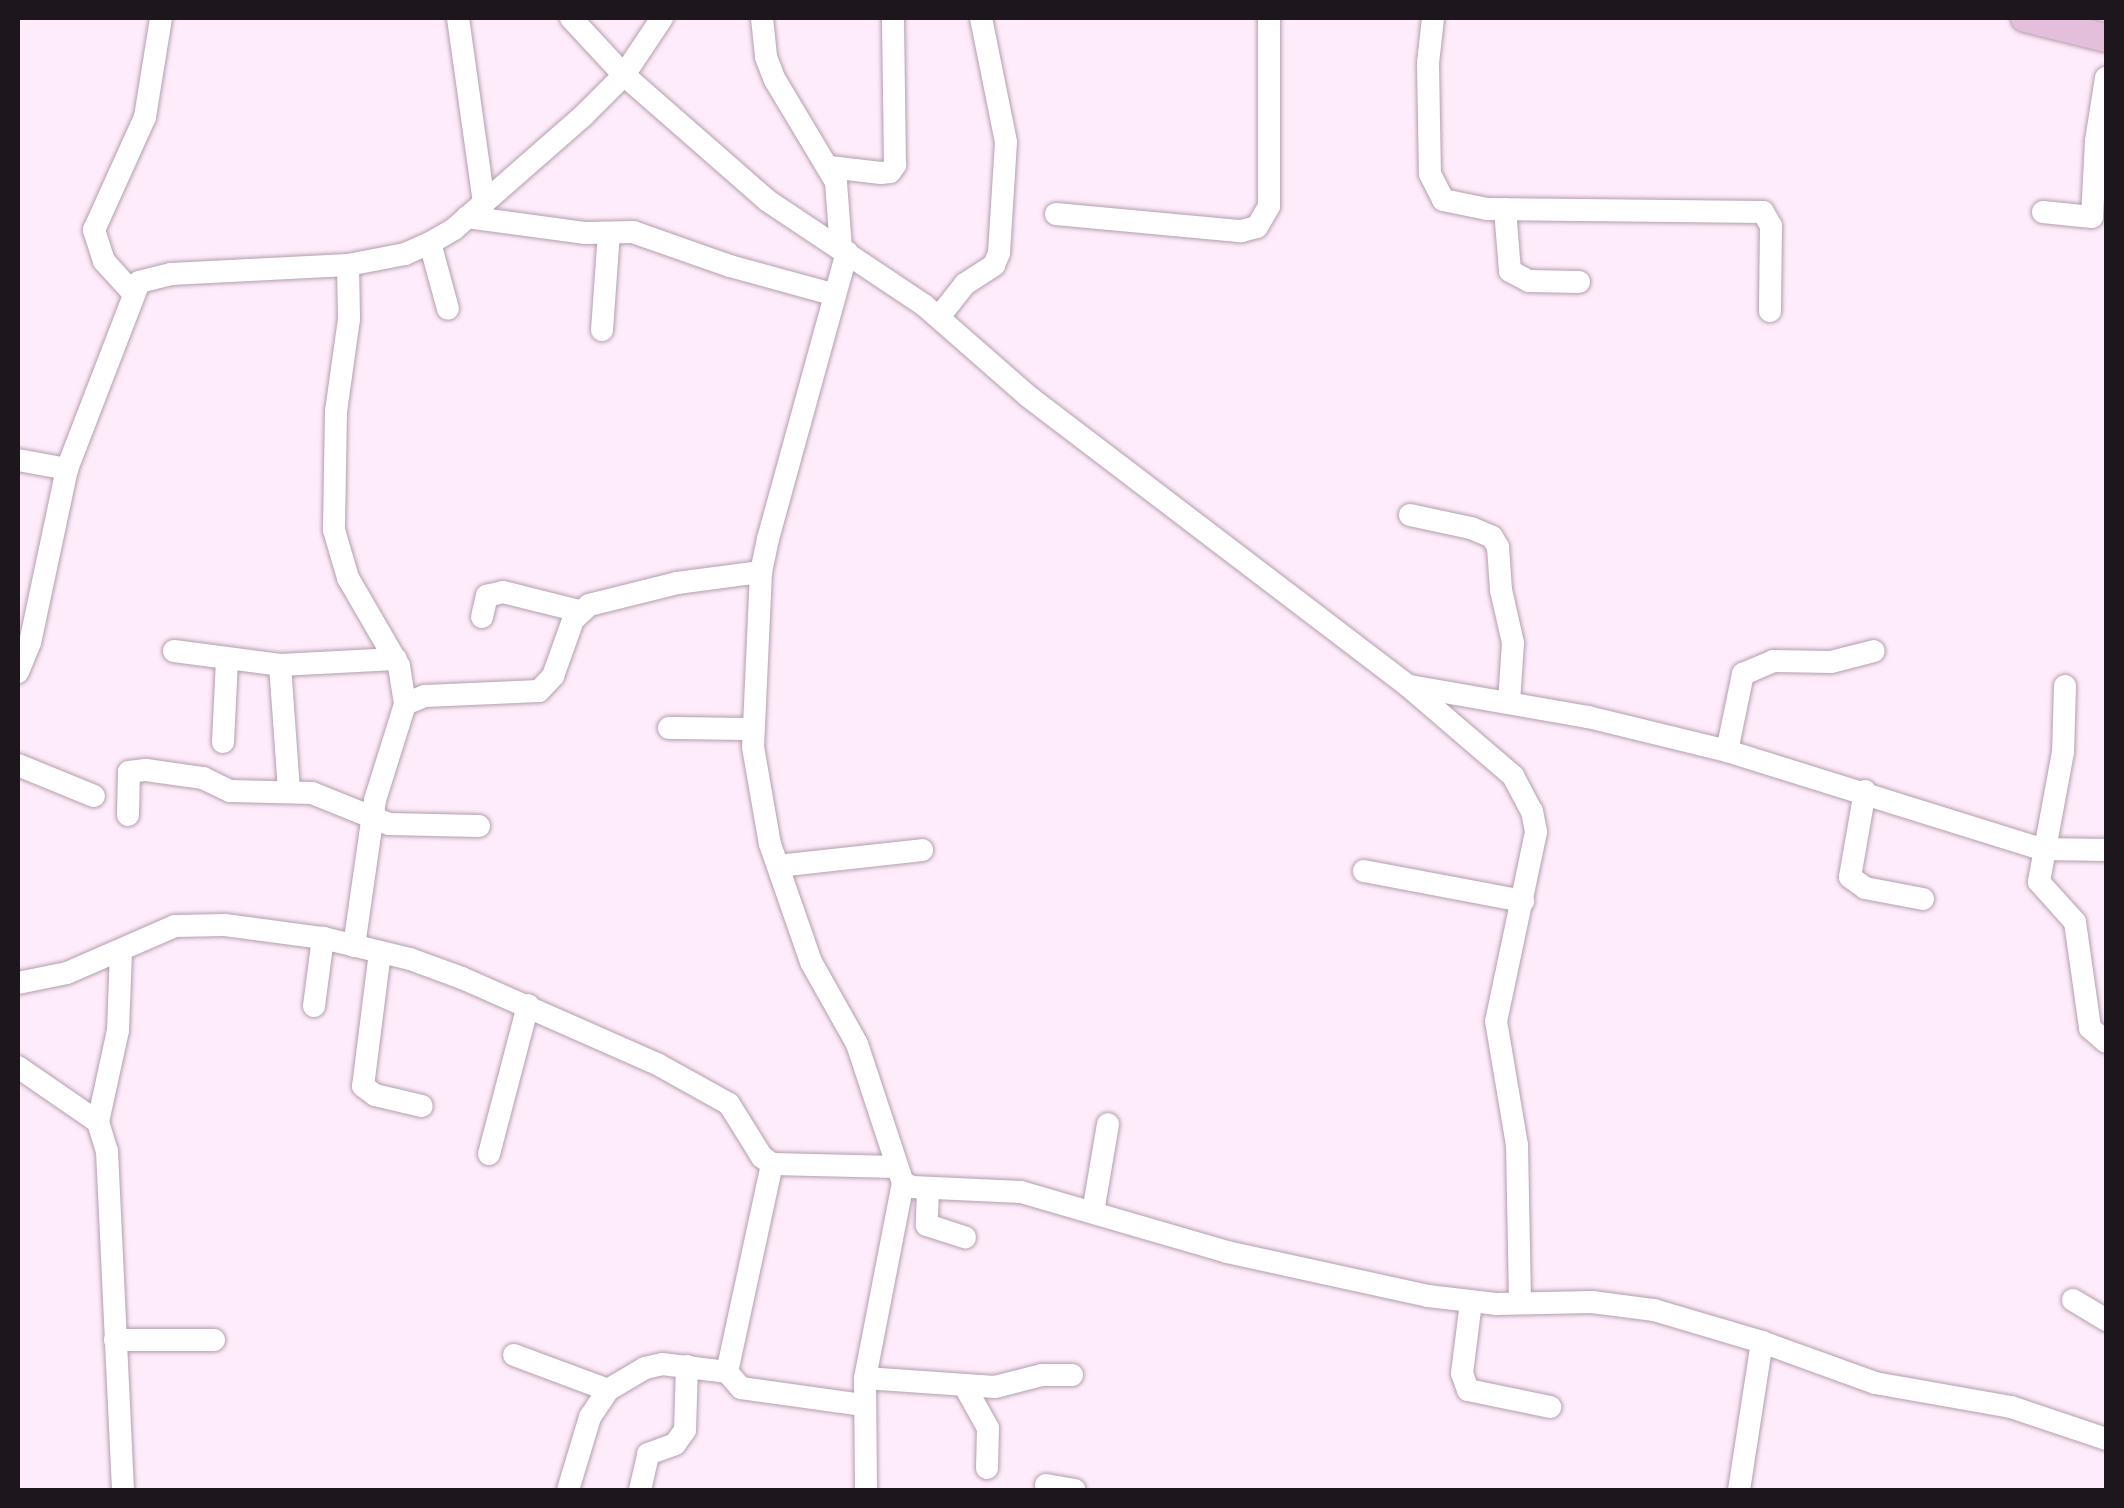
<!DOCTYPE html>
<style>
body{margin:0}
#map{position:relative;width:2124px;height:1508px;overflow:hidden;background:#ffecfa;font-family:Lora,serif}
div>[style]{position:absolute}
.roads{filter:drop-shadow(0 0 2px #b49eae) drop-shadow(0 0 2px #b49eae)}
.minor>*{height:22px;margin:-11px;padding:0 11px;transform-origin:11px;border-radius:11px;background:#fff}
.major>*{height:28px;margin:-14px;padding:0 14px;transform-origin:14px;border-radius:14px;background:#e3bfdb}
span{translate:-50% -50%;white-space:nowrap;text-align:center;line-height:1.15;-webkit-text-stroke:8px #ffecfa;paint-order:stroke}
.frame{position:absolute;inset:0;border:20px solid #1d161c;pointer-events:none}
</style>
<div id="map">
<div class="roads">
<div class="minor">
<div style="left:458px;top:18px;width:187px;rotate:82deg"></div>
<div style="left:571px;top:18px;width:78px;rotate:47.1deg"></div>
<div style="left:624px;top:75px;width:191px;rotate:41.2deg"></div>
<div style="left:768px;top:201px;width:187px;rotate:33.7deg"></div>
<div style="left:924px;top:305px;width:140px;rotate:41.2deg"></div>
<div style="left:1029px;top:397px;width:475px;rotate:37.3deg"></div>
<div style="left:1407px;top:685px;width:140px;rotate:40.6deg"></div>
<div style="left:1513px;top:776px;width:40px;rotate:62deg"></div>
<div style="left:1532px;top:811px;width:21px;rotate:79deg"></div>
<div style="left:1536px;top:832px;width:193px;rotate:101.9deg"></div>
<div style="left:1496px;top:1021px;width:126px;rotate:80.4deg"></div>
<div style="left:1517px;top:1145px;width:158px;rotate:88.9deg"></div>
<div style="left:762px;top:18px;width:39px;rotate:84deg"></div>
<div style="left:766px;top:57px;width:25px;rotate:69deg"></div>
<div style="left:775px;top:80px;width:119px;rotate:59.1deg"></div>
<div style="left:836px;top:182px;width:66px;rotate:85.7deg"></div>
<div style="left:1433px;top:18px;width:45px;rotate:96.3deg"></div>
<div style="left:1428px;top:63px;width:111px;rotate:89deg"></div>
<div style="left:1430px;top:174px;width:29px;rotate:63deg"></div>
<div style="left:1443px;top:200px;width:45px;rotate:11.6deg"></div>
<div style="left:1487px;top:209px;width:276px;rotate:0.6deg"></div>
<div style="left:1763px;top:212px;width:16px;rotate:60deg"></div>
<div style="left:1771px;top:226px;width:85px;rotate:90.7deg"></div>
<div style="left:830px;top:167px;width:51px;rotate:6.7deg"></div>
<div style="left:881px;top:173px;width:9px;rotate:-6deg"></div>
<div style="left:890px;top:172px;width:9px;rotate:-54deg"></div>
<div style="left:895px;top:165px;width:147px;rotate:-90.8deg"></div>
<div style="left:1505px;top:209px;width:62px;rotate:85.4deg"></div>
<div style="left:1510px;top:271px;width:21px;rotate:28deg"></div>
<div style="left:1529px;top:281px;width:50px;rotate:1.1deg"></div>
<div style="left:2043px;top:212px;width:49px;rotate:5.8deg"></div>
<div style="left:2092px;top:217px;width:76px;rotate:-87deg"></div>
<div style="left:2096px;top:141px;width:64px;rotate:-81deg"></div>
<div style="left:1056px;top:214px;width:186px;rotate:5.3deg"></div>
<div style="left:1241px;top:231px;width:16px;rotate:-14deg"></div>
<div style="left:1257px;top:227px;width:24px;rotate:-60deg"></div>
<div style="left:1269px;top:206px;width:188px;rotate:-90deg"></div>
<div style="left:467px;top:217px;width:120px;rotate:7.7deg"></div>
<div style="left:586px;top:233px;width:47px;rotate:-1.2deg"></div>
<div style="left:633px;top:232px;width:103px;rotate:19.3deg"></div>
<div style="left:730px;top:266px;width:109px;rotate:15.4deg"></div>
<div style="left:430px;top:243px;width:68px;rotate:74.7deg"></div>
<div style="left:847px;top:252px;width:298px;rotate:105.4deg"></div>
<div style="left:768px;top:539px;width:34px;rotate:102deg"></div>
<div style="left:761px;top:572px;width:175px;rotate:92.6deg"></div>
<div style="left:753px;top:747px;width:98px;rotate:80.1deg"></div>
<div style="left:770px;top:844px;width:125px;rotate:70.8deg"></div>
<div style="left:811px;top:962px;width:94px;rotate:60.7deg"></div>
<div style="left:857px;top:1044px;width:146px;rotate:71.7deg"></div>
<div style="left:903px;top:1183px;width:11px;rotate:22deg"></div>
<div style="left:913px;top:1187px;width:108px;rotate:2.7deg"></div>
<div style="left:1021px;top:1192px;width:215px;rotate:16.2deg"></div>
<div style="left:1227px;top:1252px;width:206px;rotate:12.3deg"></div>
<div style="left:1428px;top:1296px;width:68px;rotate:6.7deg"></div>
<div style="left:1496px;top:1304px;width:96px;rotate:-1.2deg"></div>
<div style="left:1592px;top:1302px;width:63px;rotate:7.4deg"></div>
<div style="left:1654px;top:1310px;width:113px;rotate:16.5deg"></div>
<div style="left:1762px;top:1342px;width:120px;rotate:19.9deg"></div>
<div style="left:1875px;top:1383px;width:138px;rotate:10deg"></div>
<div style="left:2011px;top:1407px;width:100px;rotate:18.6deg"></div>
<div style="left:348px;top:265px;width:54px;rotate:88.9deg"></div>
<div style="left:349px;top:319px;width:93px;rotate:98deg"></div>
<div style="left:336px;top:411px;width:119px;rotate:91deg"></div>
<div style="left:334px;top:530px;width:50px;rotate:73.7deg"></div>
<div style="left:348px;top:578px;width:102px;rotate:59.9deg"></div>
<div style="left:399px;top:666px;width:38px;rotate:81deg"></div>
<div style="left:132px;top:292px;width:42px;rotate:-132.1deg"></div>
<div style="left:104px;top:261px;width:33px;rotate:-108deg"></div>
<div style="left:94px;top:230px;width:124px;rotate:-65.7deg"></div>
<div style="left:145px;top:117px;width:100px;rotate:-80.8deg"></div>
<div style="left:939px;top:317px;width:42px;rotate:-51.8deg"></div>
<div style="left:965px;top:284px;width:35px;rotate:-33deg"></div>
<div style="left:994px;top:265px;width:13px;rotate:-67deg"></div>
<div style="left:999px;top:253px;width:111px;rotate:-86.4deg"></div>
<div style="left:1006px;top:142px;width:126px;rotate:-101.4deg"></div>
<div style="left:602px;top:330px;width:97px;rotate:-85.9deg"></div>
<div style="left:18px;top:460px;width:50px;rotate:10.4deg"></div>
<div style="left:1410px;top:515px;width:62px;rotate:12deg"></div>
<div style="left:1471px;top:528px;width:23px;rotate:23deg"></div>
<div style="left:1492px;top:537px;width:12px;rotate:59deg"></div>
<div style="left:1498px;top:547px;width:43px;rotate:86deg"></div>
<div style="left:1501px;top:590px;width:54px;rotate:77.2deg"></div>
<div style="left:1513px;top:643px;width:59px;rotate:93.9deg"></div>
<div style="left:482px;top:617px;width:22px;rotate:-77deg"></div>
<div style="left:487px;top:596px;width:16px;rotate:-14deg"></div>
<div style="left:503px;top:592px;width:78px;rotate:14deg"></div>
<div style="left:174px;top:651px;width:107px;rotate:7.5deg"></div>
<div style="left:280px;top:665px;width:116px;rotate:-3deg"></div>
<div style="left:280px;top:665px;width:127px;rotate:85.9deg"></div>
<div style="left:18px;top:672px;width:31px;rotate:-68deg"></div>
<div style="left:30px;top:643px;width:178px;rotate:-78deg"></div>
<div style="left:67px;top:469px;width:200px;rotate:-68.9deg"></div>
<div style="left:139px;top:282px;width:33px;rotate:-14deg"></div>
<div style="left:171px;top:274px;width:177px;rotate:-2.9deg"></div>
<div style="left:348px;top:265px;width:58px;rotate:-10.9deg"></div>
<div style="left:405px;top:254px;width:27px;rotate:-24deg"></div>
<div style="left:430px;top:243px;width:28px;rotate:-30deg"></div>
<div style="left:454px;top:229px;width:173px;rotate:-41.2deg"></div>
<div style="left:584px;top:115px;width:57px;rotate:-45deg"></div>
<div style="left:624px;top:75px;width:69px;rotate:-56.3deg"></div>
<div style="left:1410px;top:686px;width:181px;rotate:9.9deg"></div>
<div style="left:1588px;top:717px;width:143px;rotate:13.7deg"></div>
<div style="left:1727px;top:751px;width:330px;rotate:17.3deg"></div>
<div style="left:2042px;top:849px;width:64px;rotate:0.9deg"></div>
<div style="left:2065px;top:686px;width:66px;rotate:91.7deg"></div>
<div style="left:2063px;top:752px;width:132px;rotate:100.5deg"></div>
<div style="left:2039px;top:882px;width:54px;rotate:48deg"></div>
<div style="left:2075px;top:922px;width:107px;rotate:81.9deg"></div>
<div style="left:2090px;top:1028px;width:21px;rotate:41deg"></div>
<div style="left:669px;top:728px;width:84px;rotate:0.7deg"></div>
<div style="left:223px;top:742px;width:82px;rotate:-87.2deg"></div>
<div style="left:1727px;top:751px;width:79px;rotate:-78.3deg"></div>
<div style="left:1743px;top:674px;width:33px;rotate:-23deg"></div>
<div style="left:1773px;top:661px;width:58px;rotate:1deg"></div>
<div style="left:1831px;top:662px;width:44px;rotate:-14.3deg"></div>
<div style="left:18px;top:765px;width:82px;rotate:22.2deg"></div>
<div style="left:1865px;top:791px;width:87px;rotate:99.9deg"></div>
<div style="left:1850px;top:877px;width:19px;rotate:36deg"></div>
<div style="left:1865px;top:888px;width:59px;rotate:10.7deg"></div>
<div style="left:128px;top:815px;width:43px;rotate:-88.7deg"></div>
<div style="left:129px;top:772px;width:17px;rotate:-7deg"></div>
<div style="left:146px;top:770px;width:58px;rotate:8deg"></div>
<div style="left:203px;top:778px;width:30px;rotate:26deg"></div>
<div style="left:230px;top:791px;width:82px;rotate:1.4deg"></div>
<div style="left:312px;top:793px;width:83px;rotate:21.9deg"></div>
<div style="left:389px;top:824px;width:90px;rotate:1.3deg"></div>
<div style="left:778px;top:866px;width:145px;rotate:-6.3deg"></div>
<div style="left:1364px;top:871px;width:162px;rotate:10.7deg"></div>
<div style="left:354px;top:946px;width:148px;rotate:-81.8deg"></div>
<div style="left:375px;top:800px;width:101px;rotate:-72.6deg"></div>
<div style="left:405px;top:704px;width:22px;rotate:-22deg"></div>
<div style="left:425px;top:696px;width:114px;rotate:-2.5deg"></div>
<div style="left:539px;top:691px;width:21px;rotate:-47deg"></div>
<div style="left:553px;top:676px;width:59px;rotate:-70.3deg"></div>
<div style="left:573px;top:620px;width:22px;rotate:-43deg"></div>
<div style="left:589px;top:605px;width:91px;rotate:-14deg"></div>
<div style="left:677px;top:583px;width:85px;rotate:-7.5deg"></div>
<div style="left:380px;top:952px;width:135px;rotate:97.2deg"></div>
<div style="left:363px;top:1086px;width:15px;rotate:37deg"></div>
<div style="left:375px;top:1095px;width:48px;rotate:13.2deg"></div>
<div style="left:18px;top:983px;width:50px;rotate:-11.5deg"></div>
<div style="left:67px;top:973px;width:118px;rotate:-23.5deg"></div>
<div style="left:175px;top:926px;width:50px;rotate:-1.1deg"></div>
<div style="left:225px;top:925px;width:99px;rotate:7.6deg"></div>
<div style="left:323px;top:938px;width:89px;rotate:13.6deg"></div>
<div style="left:410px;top:959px;width:55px;rotate:20.1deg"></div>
<div style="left:462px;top:978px;width:215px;rotate:23.8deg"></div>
<div style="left:659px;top:1065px;width:80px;rotate:29.1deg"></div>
<div style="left:729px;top:1104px;width:62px;rotate:58.1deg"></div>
<div style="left:762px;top:1157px;width:12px;rotate:35deg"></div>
<div style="left:772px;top:1164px;width:125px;rotate:1.4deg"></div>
<div style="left:314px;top:1006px;width:69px;rotate:-82.5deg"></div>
<div style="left:18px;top:1067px;width:97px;rotate:34.5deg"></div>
<div style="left:98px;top:1122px;width:30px;rotate:73deg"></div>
<div style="left:107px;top:1151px;width:339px;rotate:87.3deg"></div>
<div style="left:98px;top:1122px;width:94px;rotate:-77.7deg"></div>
<div style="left:118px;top:1030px;width:79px;rotate:-87.8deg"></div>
<div style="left:489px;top:1154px;width:154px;rotate:-75.3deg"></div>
<div style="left:772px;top:1164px;width:213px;rotate:102.2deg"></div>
<div style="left:727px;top:1372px;width:21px;rotate:49deg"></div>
<div style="left:741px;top:1388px;width:122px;rotate:8deg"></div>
<div style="left:928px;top:1188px;width:37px;rotate:92deg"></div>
<div style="left:927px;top:1225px;width:40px;rotate:18deg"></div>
<div style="left:1093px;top:1212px;width:89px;rotate:-80.3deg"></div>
<div style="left:2073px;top:1300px;width:39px;rotate:31deg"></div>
<div style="left:1471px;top:1302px;width:72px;rotate:97.2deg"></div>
<div style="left:1462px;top:1373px;width:18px;rotate:71deg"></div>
<div style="left:1468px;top:1390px;width:84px;rotate:11.7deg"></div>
<div style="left:115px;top:1340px;width:99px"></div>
<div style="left:514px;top:1355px;width:100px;rotate:20.4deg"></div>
<div style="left:865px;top:1378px;width:130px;rotate:4deg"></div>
<div style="left:995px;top:1387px;width:49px;rotate:-14.3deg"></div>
<div style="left:1042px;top:1375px;width:30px"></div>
<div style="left:964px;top:1385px;width:49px;rotate:60.8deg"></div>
<div style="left:988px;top:1428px;width:40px;rotate:91.4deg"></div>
<div style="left:1046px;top:1485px;width:29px;rotate:10deg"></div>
<div style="left:568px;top:1490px;width:76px;rotate:-73.2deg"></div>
<div style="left:590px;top:1417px;width:32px;rotate:-56deg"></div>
<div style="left:608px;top:1390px;width:43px;rotate:-30.7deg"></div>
<div style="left:645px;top:1368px;width:17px;rotate:-13deg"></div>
<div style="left:662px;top:1364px;width:65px;rotate:7deg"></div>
<div style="left:640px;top:1490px;width:37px;rotate:-77deg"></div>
<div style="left:648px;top:1454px;width:29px;rotate:-20deg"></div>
<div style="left:675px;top:1444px;width:17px;rotate:-54deg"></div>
<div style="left:685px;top:1430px;width:64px;rotate:-88.2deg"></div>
<div style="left:866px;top:1490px;width:112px;rotate:-90.5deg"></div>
<div style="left:865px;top:1378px;width:199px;rotate:-79deg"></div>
<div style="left:1739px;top:1490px;width:150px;rotate:-81.2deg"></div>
</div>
<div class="major">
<div style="left:2025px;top:18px;width:83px;rotate:13.9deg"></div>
</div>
</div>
<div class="frame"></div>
</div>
